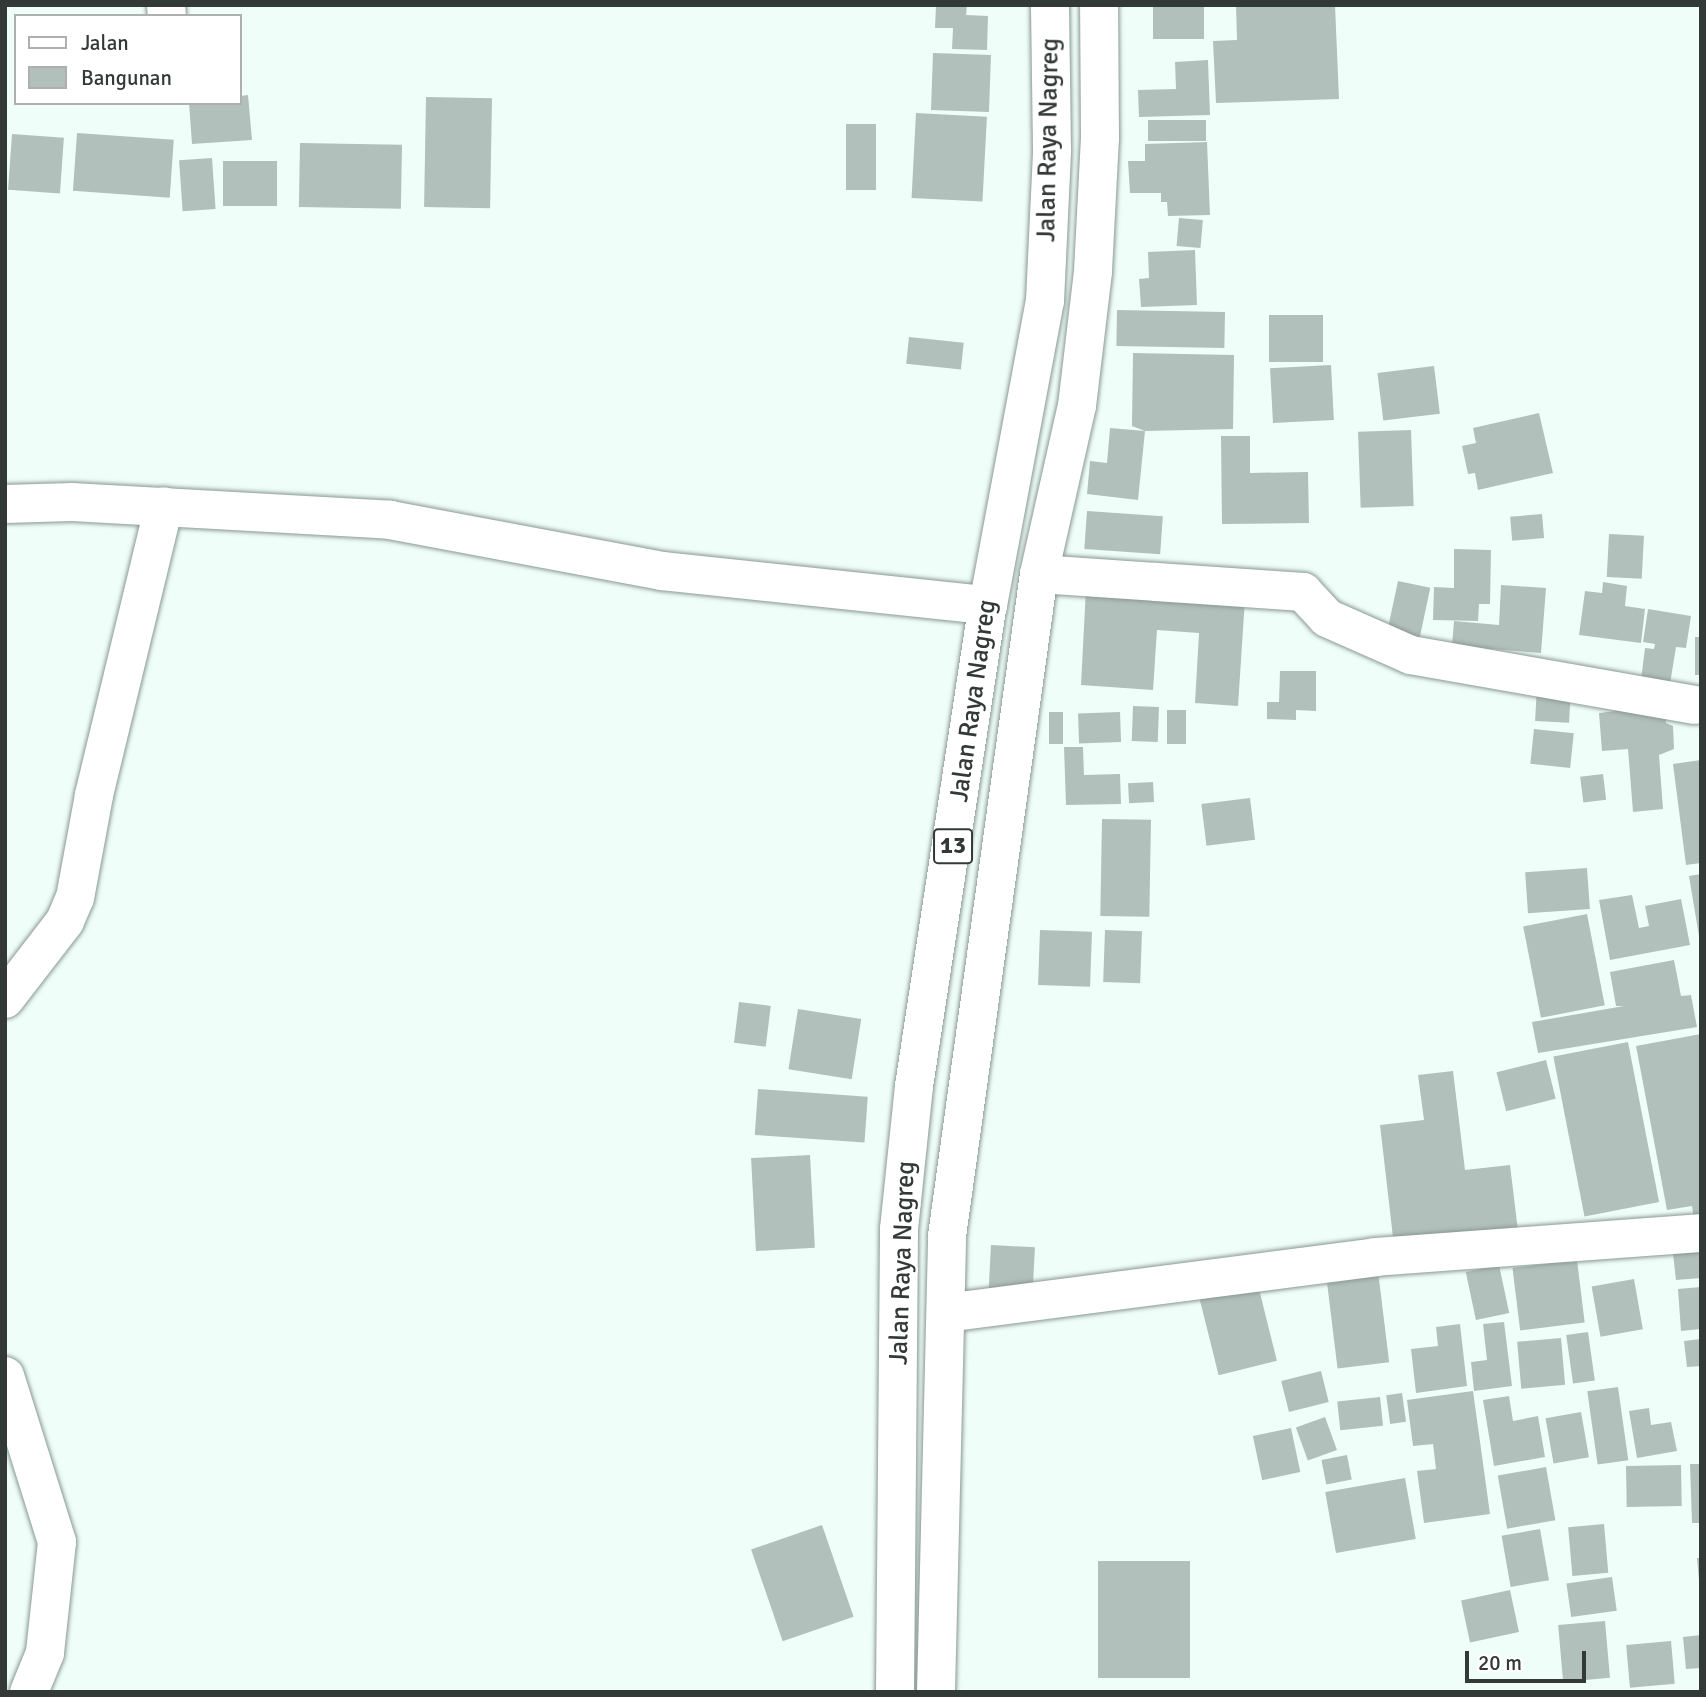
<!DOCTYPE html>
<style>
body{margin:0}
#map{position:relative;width:1706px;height:1697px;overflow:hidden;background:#effef9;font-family:Signika,sans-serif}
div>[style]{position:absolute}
.building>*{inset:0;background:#b1c0bb;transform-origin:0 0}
.roads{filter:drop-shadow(0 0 2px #8a9893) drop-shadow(0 0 2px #8a9893)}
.minor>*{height:38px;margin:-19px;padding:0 19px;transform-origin:19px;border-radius:19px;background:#fff}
.trunk>*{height:38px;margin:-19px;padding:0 19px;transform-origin:19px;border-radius:19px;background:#fff}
span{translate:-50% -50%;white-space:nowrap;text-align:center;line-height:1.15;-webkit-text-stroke:5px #fff;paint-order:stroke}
.shield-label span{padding:2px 5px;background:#fff;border:2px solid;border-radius:5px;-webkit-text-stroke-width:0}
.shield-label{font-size:24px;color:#333937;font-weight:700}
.street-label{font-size:26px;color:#333937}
.frame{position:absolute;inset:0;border:7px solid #333937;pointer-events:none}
.legend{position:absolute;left:14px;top:14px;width:228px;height:91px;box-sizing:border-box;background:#fff;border:2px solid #adb0af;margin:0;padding:9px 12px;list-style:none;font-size:21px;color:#333937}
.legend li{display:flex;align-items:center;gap:14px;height:35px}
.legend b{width:35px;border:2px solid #adb0af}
.scale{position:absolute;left:1465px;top:1651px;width:121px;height:32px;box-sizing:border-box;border:4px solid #333937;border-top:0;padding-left:9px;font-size:21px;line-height:24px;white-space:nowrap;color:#333937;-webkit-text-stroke:5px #fff;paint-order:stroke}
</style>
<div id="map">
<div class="building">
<div style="clip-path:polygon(936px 5px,967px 5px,966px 15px,988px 16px,987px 50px,952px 49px,953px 28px,935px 28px)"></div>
<div style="left:1153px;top:5px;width:51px;height:34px"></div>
<div style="clip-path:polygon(1236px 5px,1335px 5px,1339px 99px,1216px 103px,1213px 41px,1237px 40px)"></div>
<div style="left:933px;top:53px;width:58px;height:57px;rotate:2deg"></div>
<div style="clip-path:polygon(1208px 60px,1210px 115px,1139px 117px,1138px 90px,1176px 89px,1175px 62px)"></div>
<div style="clip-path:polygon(248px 95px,252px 140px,192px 144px,189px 103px,240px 103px,240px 96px)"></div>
<div style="left:426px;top:97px;width:66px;height:110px;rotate:1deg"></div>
<div style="left:916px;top:113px;width:71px;height:85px;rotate:3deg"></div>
<div style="left:1206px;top:120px;width:21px;height:58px;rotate:90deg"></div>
<div style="left:846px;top:124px;width:30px;height:66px"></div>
<div style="left:77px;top:133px;width:97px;height:58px;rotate:4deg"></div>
<div style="left:12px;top:134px;width:52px;height:56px;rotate:4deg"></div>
<div style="clip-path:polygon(1207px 142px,1210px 215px,1168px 216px,1167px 202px,1161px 202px,1161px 193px,1130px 193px,1128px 161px,1145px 161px,1145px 144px)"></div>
<div style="left:300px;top:143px;width:102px;height:64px;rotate:1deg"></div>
<div style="left:212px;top:158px;width:51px;height:33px;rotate:86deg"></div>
<div style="left:277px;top:161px;width:45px;height:54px;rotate:90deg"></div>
<div style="left:1179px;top:218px;width:24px;height:28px;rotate:5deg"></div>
<div style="clip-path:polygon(1195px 250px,1197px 305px,1141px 307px,1139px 279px,1149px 278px,1148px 252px)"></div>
<div style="left:1117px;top:310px;width:108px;height:36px;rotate:1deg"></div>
<div style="left:1269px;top:315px;width:54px;height:47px"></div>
<div style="left:909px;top:337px;width:55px;height:27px;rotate:6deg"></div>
<div style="clip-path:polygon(1133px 353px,1234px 355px,1233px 429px,1145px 431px,1132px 426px)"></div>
<div style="left:1331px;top:365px;width:55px;height:61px;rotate:87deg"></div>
<div style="left:1434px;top:366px;width:48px;height:57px;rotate:83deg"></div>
<div style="clip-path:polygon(1539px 413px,1553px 473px,1478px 490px,1475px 473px,1468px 474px,1462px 446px,1476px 443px,1473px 428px)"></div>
<div style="clip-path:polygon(1110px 428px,1145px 431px,1138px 500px,1087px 494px,1090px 461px,1107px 463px)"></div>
<div style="left:1411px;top:430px;width:76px;height:53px;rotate:88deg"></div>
<div style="clip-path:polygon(1221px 436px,1250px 436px,1250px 473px,1308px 472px,1309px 523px,1222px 524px)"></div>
<div style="left:1087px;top:511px;width:76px;height:38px;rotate:4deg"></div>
<div style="left:1542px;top:514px;width:24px;height:32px;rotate:85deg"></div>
<div style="left:1609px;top:534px;width:35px;height:43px;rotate:3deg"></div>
<div style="clip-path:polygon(1454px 549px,1491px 550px,1490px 604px,1479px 604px,1478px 621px,1433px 620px,1434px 587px,1454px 588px)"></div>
<div style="left:1398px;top:581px;width:33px;height:55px;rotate:12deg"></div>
<div style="clip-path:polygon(1603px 582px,1627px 586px,1625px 606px,1645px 609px,1641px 643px,1579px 635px,1585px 591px,1602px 593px)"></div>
<div style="clip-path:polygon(1501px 585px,1546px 588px,1541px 653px,1452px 646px,1454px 621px,1499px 625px)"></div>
<div style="clip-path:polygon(1086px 588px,1245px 599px,1238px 706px,1195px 703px,1199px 633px,1157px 630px,1153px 690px,1081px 685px)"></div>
<div style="clip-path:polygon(1648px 609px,1691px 616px,1686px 648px,1676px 647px,1670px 684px,1641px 680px,1645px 648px,1654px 649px,1655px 644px,1643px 642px)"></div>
<div style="left:1695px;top:637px;width:6px;height:38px"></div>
<div style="clip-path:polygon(1280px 671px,1316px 671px,1316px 711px,1296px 710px,1296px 720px,1267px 719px,1267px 702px,1279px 702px)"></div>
<div style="left:1537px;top:685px;width:34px;height:36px;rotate:3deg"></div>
<div style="clip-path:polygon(1620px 700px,1666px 702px,1666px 723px,1673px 726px,1674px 749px,1659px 755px,1663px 809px,1633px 812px,1628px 749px,1602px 751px,1599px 713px,1616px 711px)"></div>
<div style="left:1133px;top:706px;width:26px;height:35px;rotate:2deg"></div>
<div style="left:1167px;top:710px;width:19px;height:34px"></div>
<div style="left:1049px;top:712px;width:14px;height:32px"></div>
<div style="left:1120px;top:712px;width:30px;height:42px;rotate:88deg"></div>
<div style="left:1534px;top:729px;width:40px;height:35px;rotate:6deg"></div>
<div style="clip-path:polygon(1064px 747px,1083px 747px,1084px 775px,1120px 774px,1121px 804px,1066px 805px)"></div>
<div style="clip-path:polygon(1701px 760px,1701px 863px,1686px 865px,1673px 764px)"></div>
<div style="left:1603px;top:774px;width:26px;height:23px;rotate:83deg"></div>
<div style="left:1153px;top:782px;width:20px;height:25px;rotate:87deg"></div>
<div style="left:1250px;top:798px;width:42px;height:49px;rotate:83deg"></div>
<div style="left:1102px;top:819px;width:49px;height:97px;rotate:1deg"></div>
<div style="left:1587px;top:868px;width:41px;height:62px;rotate:86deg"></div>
<div style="clip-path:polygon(1701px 874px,1701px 936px,1699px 936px,1689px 876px)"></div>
<div style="clip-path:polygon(1632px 895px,1639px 928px,1649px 926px,1645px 906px,1681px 899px,1690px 945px,1610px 960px,1599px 900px)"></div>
<div style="left:1587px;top:914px;width:93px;height:65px;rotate:79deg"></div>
<div style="left:1040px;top:930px;width:52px;height:55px;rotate:2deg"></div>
<div style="left:1105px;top:930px;width:37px;height:52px;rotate:2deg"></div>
<div style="clip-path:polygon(1674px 960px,1681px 996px,1691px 995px,1697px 1027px,1538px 1053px,1532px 1022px,1624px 1006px,1616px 1006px,1610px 972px)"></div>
<div style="left:739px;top:1002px;width:32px;height:41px;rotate:7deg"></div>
<div style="left:798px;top:1009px;width:64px;height:61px;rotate:9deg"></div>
<div style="clip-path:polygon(1701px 1034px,1701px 1223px,1695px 1224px,1692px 1206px,1667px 1210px,1636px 1046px)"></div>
<div style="left:1628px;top:1042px;width:163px;height:76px;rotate:79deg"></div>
<div style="left:1546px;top:1060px;width:40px;height:51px;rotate:76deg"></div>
<div style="clip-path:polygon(1453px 1071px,1465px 1170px,1510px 1165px,1518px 1231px,1394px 1246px,1380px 1125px,1424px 1120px,1418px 1075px)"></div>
<div style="left:758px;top:1089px;width:110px;height:46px;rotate:4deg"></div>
<div style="left:810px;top:1155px;width:93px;height:59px;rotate:87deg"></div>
<div style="clip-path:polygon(1701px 1243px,1701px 1278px,1676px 1280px,1672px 1245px)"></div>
<div style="left:991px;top:1245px;width:44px;height:45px;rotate:3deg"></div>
<div style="left:1577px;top:1260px;width:63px;height:65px;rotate:83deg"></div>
<div style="left:1377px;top:1263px;width:100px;height:52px;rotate:83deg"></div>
<div style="left:1499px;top:1265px;width:49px;height:34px;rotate:78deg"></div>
<div style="left:1634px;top:1279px;width:51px;height:43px;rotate:80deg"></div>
<div style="left:1258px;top:1285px;width:78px;height:60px;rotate:76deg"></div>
<div style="clip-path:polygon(1701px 1287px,1701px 1329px,1681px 1331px,1678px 1289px)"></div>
<div style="clip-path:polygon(1504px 1322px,1512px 1386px,1474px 1391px,1471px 1362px,1487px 1360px,1483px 1324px)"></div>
<div style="clip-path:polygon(1460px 1324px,1467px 1386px,1416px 1393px,1411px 1349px,1438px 1346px,1436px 1327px)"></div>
<div style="left:1588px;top:1332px;width:49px;height:22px;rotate:82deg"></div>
<div style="left:1561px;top:1338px;width:47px;height:44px;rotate:85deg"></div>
<div style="clip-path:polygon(1701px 1339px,1701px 1366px,1687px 1367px,1684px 1341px)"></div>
<div style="left:1321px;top:1371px;width:32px;height:41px;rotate:76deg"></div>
<div style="left:1618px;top:1387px;width:74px;height:31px;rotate:82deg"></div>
<div style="clip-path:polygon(1473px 1391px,1490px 1514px,1424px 1523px,1417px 1471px,1436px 1469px,1433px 1444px,1413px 1446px,1407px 1400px)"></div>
<div style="left:1402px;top:1393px;width:29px;height:16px;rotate:82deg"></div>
<div style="clip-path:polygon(1509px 1396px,1513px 1421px,1538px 1416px,1545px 1457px,1494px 1466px,1483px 1400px)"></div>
<div style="left:1380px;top:1397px;width:29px;height:43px;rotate:84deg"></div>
<div style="clip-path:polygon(1649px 1408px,1651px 1425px,1671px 1422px,1677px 1451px,1637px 1458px,1629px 1411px)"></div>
<div style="left:1581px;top:1412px;width:46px;height:36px;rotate:80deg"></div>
<div style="left:1325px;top:1417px;width:35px;height:31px;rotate:70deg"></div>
<div style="left:1291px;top:1428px;width:45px;height:39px;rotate:78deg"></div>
<div style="left:1347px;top:1455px;width:25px;height:26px;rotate:79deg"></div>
<div style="clip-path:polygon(1690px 1464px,1701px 1464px,1701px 1523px,1692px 1523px)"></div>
<div style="left:1681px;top:1465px;width:41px;height:55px;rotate:89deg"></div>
<div style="left:1546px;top:1467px;width:54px;height:49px;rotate:80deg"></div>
<div style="left:1405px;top:1478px;width:62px;height:81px;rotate:80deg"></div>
<div style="left:1604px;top:1524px;width:49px;height:36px;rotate:85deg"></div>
<div style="left:822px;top:1525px;width:97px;height:75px;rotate:71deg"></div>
<div style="left:1540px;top:1529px;width:52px;height:39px;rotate:80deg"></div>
<div style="clip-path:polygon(1697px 1558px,1701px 1558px,1701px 1580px,1699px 1580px)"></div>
<div style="left:1098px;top:1561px;width:92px;height:117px"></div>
<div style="left:1612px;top:1577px;width:34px;height:46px;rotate:82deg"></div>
<div style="left:1510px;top:1590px;width:43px;height:50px;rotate:78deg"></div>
<div style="left:1605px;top:1621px;width:57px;height:47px;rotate:85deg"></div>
<div style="clip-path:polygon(1701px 1635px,1701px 1668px,1686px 1669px,1683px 1637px)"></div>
<div style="left:1671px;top:1641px;width:43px;height:45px;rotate:85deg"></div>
</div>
<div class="roads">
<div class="minor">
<div style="left:166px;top:5px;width:11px;rotate:85deg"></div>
<div style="left:5px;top:504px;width:67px;rotate:-1.7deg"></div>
<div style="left:72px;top:502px;width:319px;rotate:3.2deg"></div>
<div style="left:390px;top:520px;width:277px;rotate:10.6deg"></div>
<div style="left:662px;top:571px;width:328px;rotate:6deg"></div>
<div style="left:1039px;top:574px;width:265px;rotate:3.9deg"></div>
<div style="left:1303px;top:592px;width:35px;rotate:47deg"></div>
<div style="left:1327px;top:618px;width:92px;rotate:23.8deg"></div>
<div style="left:1411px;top:655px;width:288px;rotate:10deg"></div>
<div style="left:5px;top:999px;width:98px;rotate:-52.4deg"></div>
<div style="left:65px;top:921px;width:25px;rotate:-67deg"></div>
<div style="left:75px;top:898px;width:105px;rotate:-79.5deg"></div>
<div style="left:94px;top:795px;width:297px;rotate:-76.4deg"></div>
<div style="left:946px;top:1313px;width:433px;rotate:-7.4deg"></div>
<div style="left:1375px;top:1257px;width:327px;rotate:-4.2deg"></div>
<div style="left:5px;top:1376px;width:174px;rotate:72.6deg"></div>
<div style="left:57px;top:1542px;width:112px;rotate:96.2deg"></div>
<div style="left:45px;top:1653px;width:42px;rotate:112.3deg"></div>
</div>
<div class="trunk">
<div style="left:895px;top:1692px;width:463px;rotate:-89.5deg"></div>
<div style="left:899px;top:1229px;width:144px;rotate:-84deg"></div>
<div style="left:914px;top:1086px;width:487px;rotate:-81.3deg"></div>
<div style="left:988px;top:605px;width:309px;rotate:-79.4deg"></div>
<div style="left:1045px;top:301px;width:151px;rotate:-87.3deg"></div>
<div style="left:1052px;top:150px;width:145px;rotate:-90.8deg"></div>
<div style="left:936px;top:1692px;width:456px;rotate:-88.6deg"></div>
<div style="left:947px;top:1236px;width:668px;rotate:-82.09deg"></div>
<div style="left:1039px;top:574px;width:172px;rotate:-77.3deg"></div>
<div style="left:1077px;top:406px;width:136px;rotate:-83.2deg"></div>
<div style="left:1093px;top:271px;width:133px;rotate:-87deg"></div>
<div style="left:1100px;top:138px;width:133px;rotate:-90.4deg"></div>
</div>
</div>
<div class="shield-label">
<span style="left:953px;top:846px">13</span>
</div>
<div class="street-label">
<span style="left:1049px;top:140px;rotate:-89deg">Jalan Raya Nagreg</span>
<span style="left:974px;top:701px;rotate:-82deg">Jalan Raya Nagreg</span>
<span style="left:903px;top:1263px;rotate:-88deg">Jalan Raya Nagreg</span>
</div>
<div class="frame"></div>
<ul class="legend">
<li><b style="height:9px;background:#fff"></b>Jalan</li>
<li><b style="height:19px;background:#b1c0bb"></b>Bangunan</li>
</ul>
<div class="scale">20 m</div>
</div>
